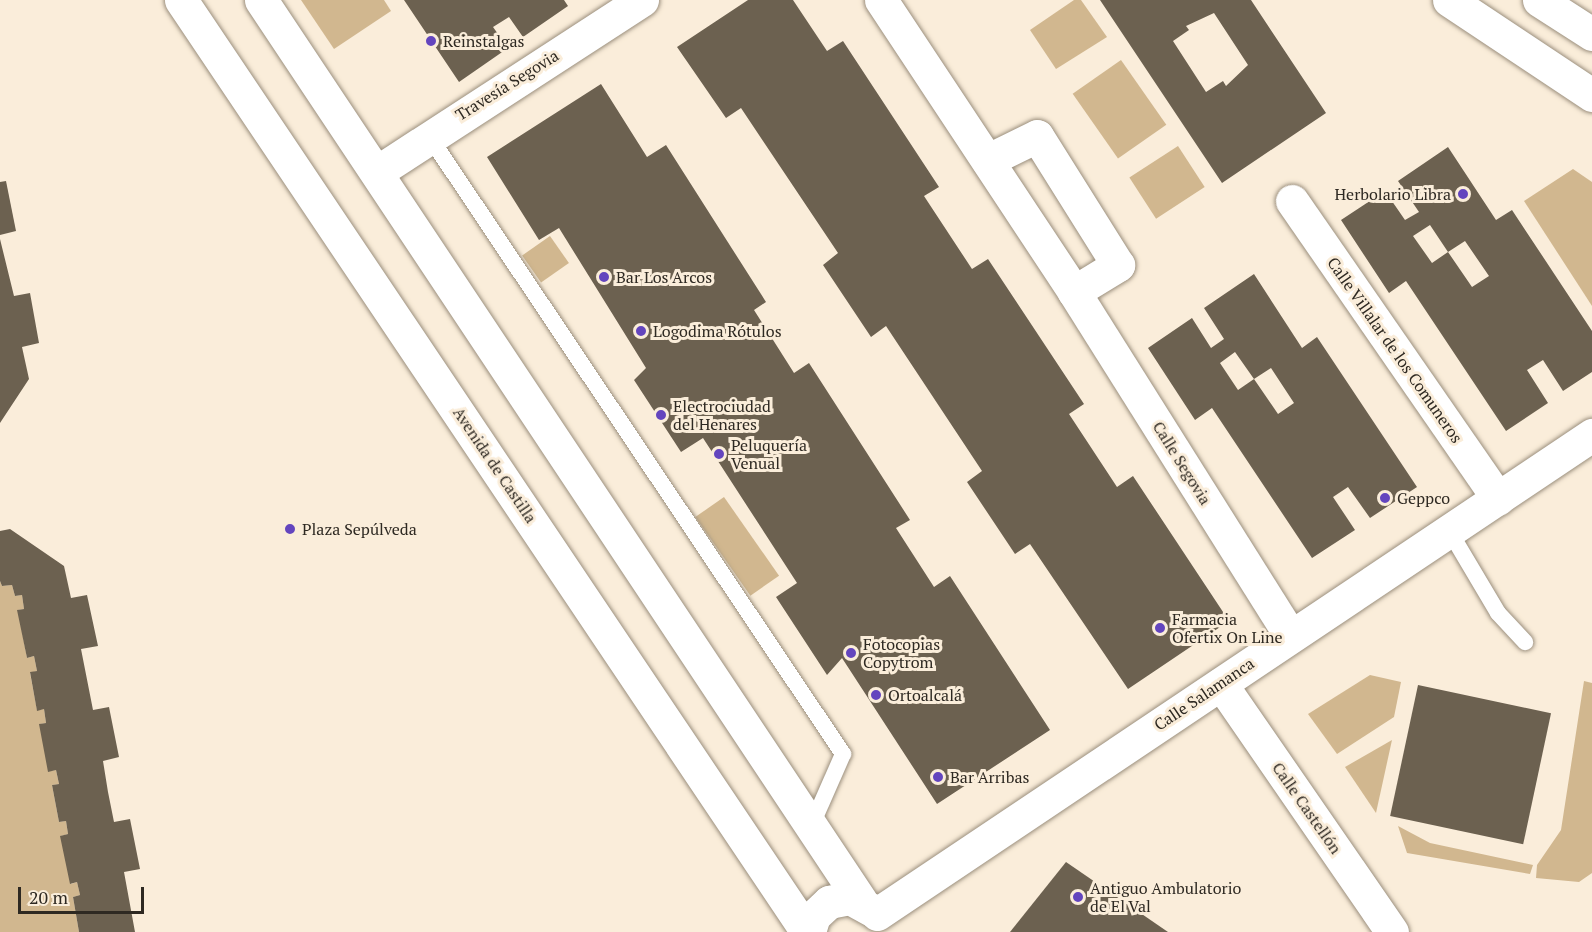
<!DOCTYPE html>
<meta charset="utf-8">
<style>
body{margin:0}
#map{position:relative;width:1592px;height:932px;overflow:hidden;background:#faedda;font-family:"PT Serif",serif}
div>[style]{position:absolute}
.green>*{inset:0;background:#d1b78f;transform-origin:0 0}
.building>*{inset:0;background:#6c6150;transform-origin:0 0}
.roads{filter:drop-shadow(0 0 2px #9b8f7d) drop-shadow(0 0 2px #9b8f7d)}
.lane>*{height:16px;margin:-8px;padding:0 8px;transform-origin:8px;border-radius:8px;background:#fff}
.street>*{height:33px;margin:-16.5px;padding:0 16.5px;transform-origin:16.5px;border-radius:16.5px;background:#fff}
.dots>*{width:16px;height:16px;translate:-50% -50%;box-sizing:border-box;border:3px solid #faedda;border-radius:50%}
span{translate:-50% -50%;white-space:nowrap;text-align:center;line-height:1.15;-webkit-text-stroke:6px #faedda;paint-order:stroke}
.poi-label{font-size:16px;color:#2e2922}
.left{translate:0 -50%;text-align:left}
.right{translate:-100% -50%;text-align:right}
.street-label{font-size:16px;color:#2e2922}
.scale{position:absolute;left:18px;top:887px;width:126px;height:27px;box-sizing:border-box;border:3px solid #2e2922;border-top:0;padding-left:8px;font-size:18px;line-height:21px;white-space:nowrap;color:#2e2922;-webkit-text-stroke:4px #faedda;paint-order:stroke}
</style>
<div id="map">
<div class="green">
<div style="clip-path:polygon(301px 0,384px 0,391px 11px,334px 49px)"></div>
<div style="clip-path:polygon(1074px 0,1081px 0,1107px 37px,1056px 69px,1030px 30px)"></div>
<div style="left:1121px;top:60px;width:79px;height:59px;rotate:55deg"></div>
<div style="left:1178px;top:146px;width:49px;height:58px;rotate:57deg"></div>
<div style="clip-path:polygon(1573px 169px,1592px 182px,1592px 306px,1524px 201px)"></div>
<div style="left:550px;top:236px;width:33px;height:34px;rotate:55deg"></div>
<div style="left:724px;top:497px;width:96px;height:35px;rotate:55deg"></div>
<div style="clip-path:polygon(0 581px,2px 586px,12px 585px,15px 596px,22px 595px,24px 609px,18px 610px,27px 658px,34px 656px,37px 671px,30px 673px,37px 710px,44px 709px,46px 723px,40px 724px,49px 771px,56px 770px,59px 784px,52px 785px,59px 822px,66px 821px,68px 834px,61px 836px,71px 884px,77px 882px,80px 895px,73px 897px,79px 932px,0 932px)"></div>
<div style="clip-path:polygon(1370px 675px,1401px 682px,1394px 717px,1337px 754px,1308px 714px)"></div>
<div style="clip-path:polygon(1584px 681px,1592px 683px,1592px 873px,1579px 882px,1536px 878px,1537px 865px,1561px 830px)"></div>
<div style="clip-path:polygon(1392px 740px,1376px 813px,1345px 767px)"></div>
<div style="clip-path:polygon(1398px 826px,1430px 843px,1533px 865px,1530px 874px,1407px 853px)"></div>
</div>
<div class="building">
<div style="clip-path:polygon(404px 0,564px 0,568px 6px,523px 37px,509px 17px,493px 27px,508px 48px,459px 82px)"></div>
<div style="clip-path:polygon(748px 0,793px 0,827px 51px,843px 41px,939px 187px,924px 196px,972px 269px,988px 259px,1084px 404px,1069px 414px,1117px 487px,1133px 476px,1229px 621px,1128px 689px,1030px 544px,1015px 554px,967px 482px,982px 471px,886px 326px,871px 337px,823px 265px,838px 253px,741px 108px,726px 118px,677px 47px)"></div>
<div style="clip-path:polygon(evenodd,1100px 0,1251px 0,1326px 113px,1222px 183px,1100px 0,1214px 13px,1248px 65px,1226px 86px,1223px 81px,1206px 92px,1173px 41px,1189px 30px,1186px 26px,1214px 13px)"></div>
<div style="clip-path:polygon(601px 84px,647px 157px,666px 145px,766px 302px,754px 310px,794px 373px,809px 363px,910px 520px,896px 528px,934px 587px,950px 576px,1050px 730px,937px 804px,842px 658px,827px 675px,776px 597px,797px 583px,703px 438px,681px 452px,634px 380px,646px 368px,559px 228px,539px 240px,487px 157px)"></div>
<div style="clip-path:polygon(evenodd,1448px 147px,1496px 220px,1512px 210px,1592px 331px,1592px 372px,1563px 391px,1543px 360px,1527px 370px,1548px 403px,1506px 431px,1406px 281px,1389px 293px,1341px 220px,1385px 191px,1405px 220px,1419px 212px,1398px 181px,1448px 147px,1430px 225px,1448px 252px,1432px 263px,1413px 236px,1430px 225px,1448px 147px,1465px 241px,1489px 276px,1472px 287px,1448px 252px,1465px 241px)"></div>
<div style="clip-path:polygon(6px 181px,16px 231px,0 235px,0 182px)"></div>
<div style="clip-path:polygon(0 239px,14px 296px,30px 293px,39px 343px,22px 347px,29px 379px,0 423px)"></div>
<div style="clip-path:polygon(evenodd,1254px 274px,1302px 348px,1317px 337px,1417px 487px,1370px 518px,1348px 487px,1333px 497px,1355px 530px,1312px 558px,1212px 408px,1195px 420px,1148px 348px,1192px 318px,1211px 348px,1224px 339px,1204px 308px,1254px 274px,1235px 352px,1254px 379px,1271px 368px,1294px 403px,1278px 414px,1254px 379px,1238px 390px,1220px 363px,1235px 352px)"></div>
<div style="clip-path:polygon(10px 529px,64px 566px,71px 598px,87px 595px,98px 646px,81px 649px,93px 710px,109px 707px,119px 757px,103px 761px,108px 792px,114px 822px,130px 819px,140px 869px,124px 872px,135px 932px,79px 932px,73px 897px,80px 895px,77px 882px,70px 884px,60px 836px,68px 834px,66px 821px,59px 822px,52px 785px,59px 784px,56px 770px,48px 772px,39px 724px,46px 723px,44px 709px,37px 711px,30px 672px,37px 671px,34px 656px,27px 658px,17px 610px,24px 609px,22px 595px,15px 596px,12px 585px,2px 586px,0 581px,0 531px)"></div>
<div style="left:1418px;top:685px;width:136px;height:134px;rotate:12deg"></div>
<div style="clip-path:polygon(1066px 862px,1168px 932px,1010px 932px)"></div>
</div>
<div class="roads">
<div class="lane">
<div style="left:429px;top:136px;width:744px;rotate:56.18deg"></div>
<div style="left:843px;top:754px;width:80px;rotate:113.7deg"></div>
<div style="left:1450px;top:532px;width:94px;rotate:59.3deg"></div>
<div style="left:1498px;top:613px;width:40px;rotate:47deg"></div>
</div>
<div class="street">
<div style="left:181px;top:0;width:1123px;rotate:56.11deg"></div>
<div style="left:261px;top:0;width:1082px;rotate:56.34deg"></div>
<div style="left:881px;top:0;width:350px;rotate:56.5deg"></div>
<div style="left:1074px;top:292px;width:52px;rotate:-31.5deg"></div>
<div style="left:1118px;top:265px;width:152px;rotate:-122.1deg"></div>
<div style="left:1037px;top:136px;width:55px;rotate:153.9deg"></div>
<div style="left:1449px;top:0;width:172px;rotate:33.6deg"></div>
<div style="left:1539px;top:0;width:63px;rotate:32.7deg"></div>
<div style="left:377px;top:172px;width:316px;rotate:-33deg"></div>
<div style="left:1292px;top:201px;width:362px;rotate:55.3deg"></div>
<div style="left:1074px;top:292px;width:405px;rotate:57.8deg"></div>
<div style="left:1221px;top:684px;width:301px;rotate:55.4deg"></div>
<div style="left:877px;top:914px;width:861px;rotate:-33.82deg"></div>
<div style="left:809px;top:932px;width:17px;rotate:-73deg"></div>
<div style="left:814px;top:916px;width:21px;rotate:-43deg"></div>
<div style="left:829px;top:902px;width:21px;rotate:-11deg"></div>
<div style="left:850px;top:898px;width:25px;rotate:29deg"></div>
</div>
</div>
<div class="dots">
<div style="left:431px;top:41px;background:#6345be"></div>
<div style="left:1463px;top:194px;background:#6345be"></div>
<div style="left:604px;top:277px;background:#6345be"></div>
<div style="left:641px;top:331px;background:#6345be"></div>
<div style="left:661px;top:415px;background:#6345be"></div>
<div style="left:719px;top:454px;background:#6345be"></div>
<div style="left:1385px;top:498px;background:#6345be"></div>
<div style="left:290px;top:529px;background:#6345be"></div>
<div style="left:1160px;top:628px;background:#6345be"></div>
<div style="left:851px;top:653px;background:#6345be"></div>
<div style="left:876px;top:695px;background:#6345be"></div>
<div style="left:938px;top:777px;background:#6345be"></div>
<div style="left:1078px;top:897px;background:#6345be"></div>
</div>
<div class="poi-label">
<span class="left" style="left:443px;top:41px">Reinstalgas</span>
<span class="right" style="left:1451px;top:194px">Herbolario Libra</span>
<span class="left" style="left:616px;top:277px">Bar Los Arcos</span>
<span class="left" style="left:653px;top:331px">Logodima Rótulos</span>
<span class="left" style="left:673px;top:415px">Electrociudad<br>del Henares</span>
<span class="left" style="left:731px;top:454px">Peluquería<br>Venual</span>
<span class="left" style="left:1397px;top:498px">Geppco</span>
<span class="left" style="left:302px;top:529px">Plaza Sepúlveda</span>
<span class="left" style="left:1172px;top:628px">Farmacia<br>Ofertix On Line</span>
<span class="left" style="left:863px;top:653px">Fotocopias<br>Copytrom</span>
<span class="left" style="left:888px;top:695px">Ortoalcalá</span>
<span class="left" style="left:950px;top:777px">Bar Arribas</span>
<span class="left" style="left:1090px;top:897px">Antiguo Ambulatorio<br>de El Val</span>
</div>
<div class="street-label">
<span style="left:507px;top:85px;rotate:-32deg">Travesía Segovia</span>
<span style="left:1395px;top:350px;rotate:55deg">Calle Villalar de los Comuneros</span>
<span style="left:1182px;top:463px;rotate:58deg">Calle Segovia</span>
<span style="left:495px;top:465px;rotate:56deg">Avenida de Castilla</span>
<span style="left:1204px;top:694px;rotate:-34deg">Calle Salamanca</span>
<span style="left:1307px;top:808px;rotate:55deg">Calle Castellón</span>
</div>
<div class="scale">20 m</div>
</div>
